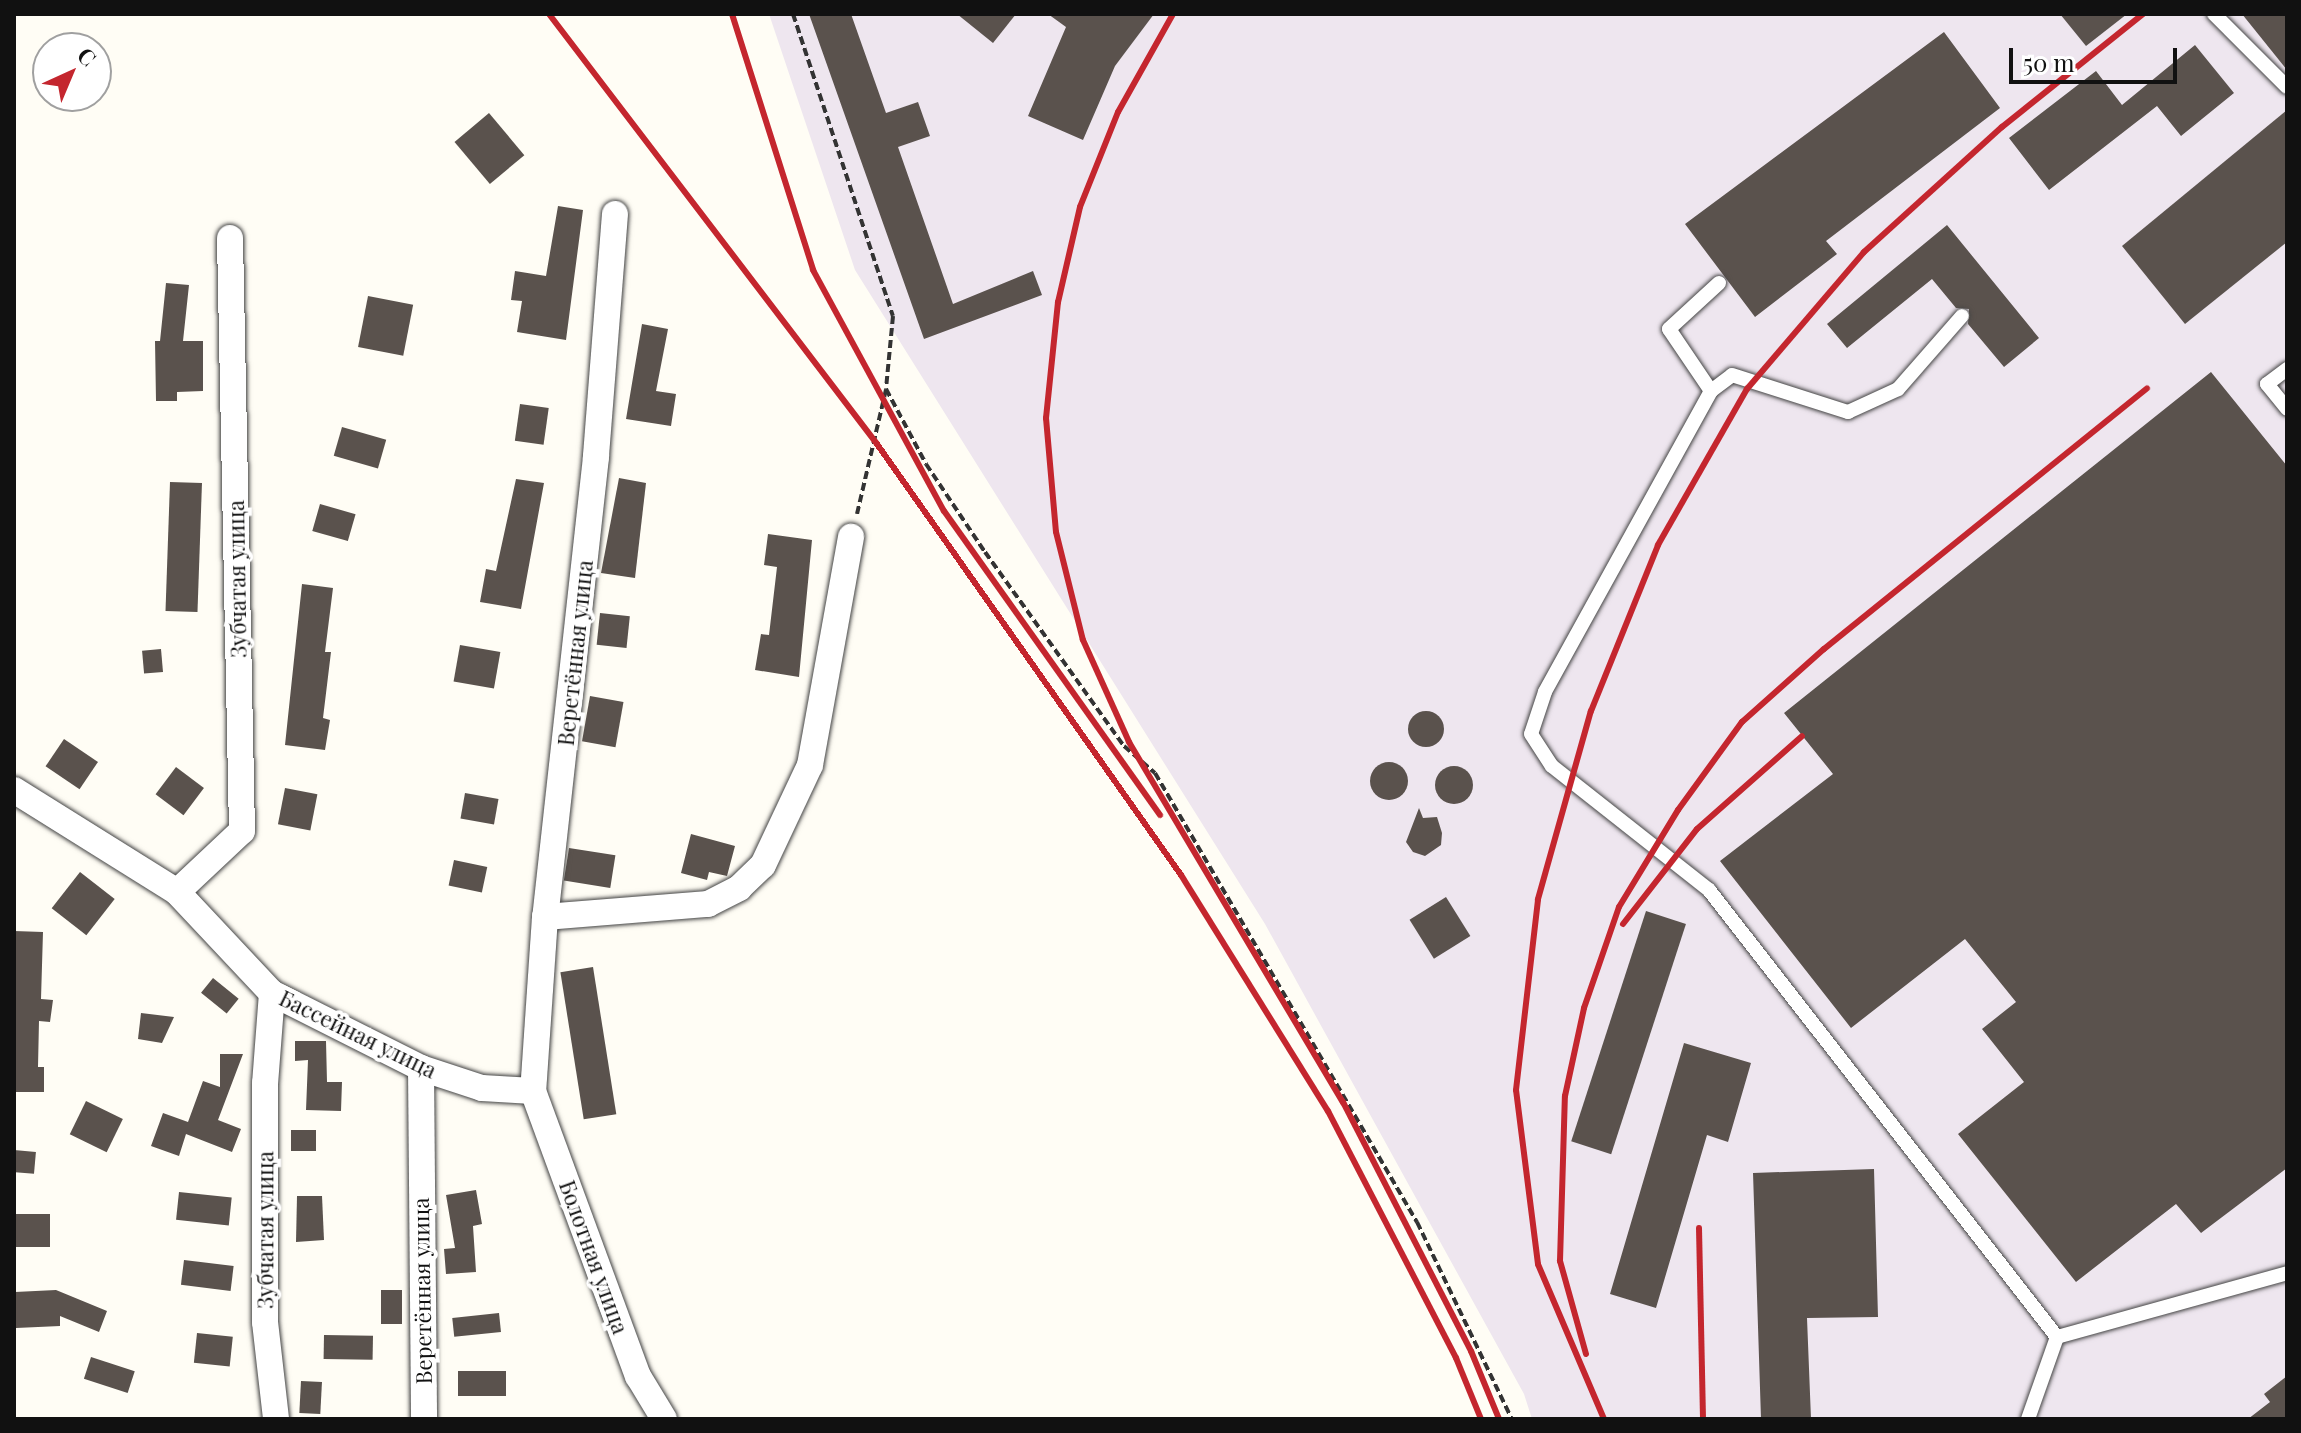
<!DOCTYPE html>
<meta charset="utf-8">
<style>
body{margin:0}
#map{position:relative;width:2301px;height:1433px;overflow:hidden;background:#fffdf5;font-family:"Playfair Display",serif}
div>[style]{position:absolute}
.industrial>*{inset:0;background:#eee6ef}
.building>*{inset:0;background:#5a524d;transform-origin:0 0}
.round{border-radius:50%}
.path>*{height:4px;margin-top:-2px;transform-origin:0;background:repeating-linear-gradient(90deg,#333 0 8px,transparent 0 12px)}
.roads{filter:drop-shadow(0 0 2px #444) drop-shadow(0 0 2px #444)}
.service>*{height:14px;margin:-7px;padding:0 7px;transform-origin:7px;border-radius:7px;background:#fff}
.minor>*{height:26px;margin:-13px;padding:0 13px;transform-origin:13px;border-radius:13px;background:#fff}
.rail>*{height:6px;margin:-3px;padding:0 3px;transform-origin:3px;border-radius:3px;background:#c4262e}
span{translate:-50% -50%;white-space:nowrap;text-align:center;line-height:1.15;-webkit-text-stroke:8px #fff;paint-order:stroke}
.street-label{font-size:22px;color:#111}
.frame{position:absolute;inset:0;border:16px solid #111;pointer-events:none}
.north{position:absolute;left:32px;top:32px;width:80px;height:80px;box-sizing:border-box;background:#fff;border:2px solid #a0a0a0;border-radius:50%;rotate:44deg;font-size:22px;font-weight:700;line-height:32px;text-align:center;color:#111}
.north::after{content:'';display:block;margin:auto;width:28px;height:36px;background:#c4262e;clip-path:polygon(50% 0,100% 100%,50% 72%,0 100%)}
.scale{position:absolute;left:2009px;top:48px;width:168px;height:36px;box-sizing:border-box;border:4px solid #111;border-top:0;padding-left:10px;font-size:24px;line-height:28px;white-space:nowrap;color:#111;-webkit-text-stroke:6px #fff;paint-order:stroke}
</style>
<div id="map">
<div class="industrial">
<div style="clip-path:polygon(769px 14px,2287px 14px,2287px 1419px,1532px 1419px,1524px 1394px,1265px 924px,855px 270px)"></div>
</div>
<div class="building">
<div style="clip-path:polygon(809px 14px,851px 14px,886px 113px,918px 102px,930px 136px,898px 147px,953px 304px,1033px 271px,1042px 295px,924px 339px)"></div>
<div style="clip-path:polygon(957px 14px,1016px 14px,993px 43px)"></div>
<div style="clip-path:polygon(1048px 14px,1154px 14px,1115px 66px,1083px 140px,1028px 116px,1066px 27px)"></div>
<div style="clip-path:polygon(2060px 14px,2127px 14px,2086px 46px)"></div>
<div style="clip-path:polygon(2242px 14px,2287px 14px,2287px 70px)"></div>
<div style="clip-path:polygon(1944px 32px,2000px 108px,1826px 241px,1837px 254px,1755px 317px,1685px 224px)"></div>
<div style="clip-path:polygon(2195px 45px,2234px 93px,2181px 136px,2157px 106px,2049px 190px,2009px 138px,2096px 71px,2122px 105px)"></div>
<div style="clip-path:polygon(2287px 110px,2287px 242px,2185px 324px,2122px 246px)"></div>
<div style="left:489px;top:113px;width:55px;height:45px;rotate:50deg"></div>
<div style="clip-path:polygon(558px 206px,583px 210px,566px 340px,517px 332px,522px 301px,511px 300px,515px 271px,546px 276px)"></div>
<div style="clip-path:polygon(1947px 225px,2039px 338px,2004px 367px,1968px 324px,1969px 309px,1956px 308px,1932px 279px,1847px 348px,1827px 324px)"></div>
<div style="clip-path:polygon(166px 283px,189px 285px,183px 341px,203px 341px,203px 391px,177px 392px,177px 401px,156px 401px,155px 341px,160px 341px)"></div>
<div style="left:368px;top:296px;width:46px;height:52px;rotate:11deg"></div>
<div style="clip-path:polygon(642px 324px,668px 329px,656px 391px,676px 394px,671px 426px,626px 419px)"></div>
<div style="clip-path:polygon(2211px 372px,2287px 466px,2287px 1168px,2201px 1233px,2176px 1204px,2076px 1282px,1958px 1134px,2024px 1082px,1982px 1029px,2016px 1002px,1965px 939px,1851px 1028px,1720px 861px,1833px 774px,1784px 713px)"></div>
<div style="left:520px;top:404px;width:29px;height:37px;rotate:8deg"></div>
<div style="left:342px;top:427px;width:46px;height:30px;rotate:16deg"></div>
<div style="clip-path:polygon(619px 478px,646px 483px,635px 578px,601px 573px)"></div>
<div style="clip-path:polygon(516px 479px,544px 483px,521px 609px,480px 602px,486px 569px,496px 571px)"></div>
<div style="left:170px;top:482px;width:32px;height:129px;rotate:2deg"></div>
<div style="left:320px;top:504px;width:37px;height:28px;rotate:16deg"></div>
<div style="clip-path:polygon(768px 534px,812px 540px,799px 677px,755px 670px,761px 634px,769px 635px,777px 567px,764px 565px)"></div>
<div style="clip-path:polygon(302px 584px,333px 588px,325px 652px,331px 652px,323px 718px,330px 720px,325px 750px,285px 745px)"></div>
<div style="left:600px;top:613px;width:30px;height:32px;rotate:6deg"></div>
<div style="left:460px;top:645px;width:41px;height:37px;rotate:10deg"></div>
<div style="left:161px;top:649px;width:23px;height:19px;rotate:85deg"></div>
<div style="left:590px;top:696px;width:34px;height:46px;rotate:10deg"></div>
<div class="round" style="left:1408px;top:711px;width:36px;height:36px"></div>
<div style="left:64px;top:739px;width:41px;height:33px;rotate:34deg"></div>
<div class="round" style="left:1370px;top:762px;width:38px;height:38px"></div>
<div class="round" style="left:1435px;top:766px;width:38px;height:38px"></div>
<div style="left:176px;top:767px;width:35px;height:34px;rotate:37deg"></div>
<div style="left:285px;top:788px;width:33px;height:37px;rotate:11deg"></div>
<div style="left:465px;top:793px;width:34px;height:26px;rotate:10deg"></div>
<div style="clip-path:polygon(1419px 808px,1423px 818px,1437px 817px,1442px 833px,1441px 845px,1425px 856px,1413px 852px,1406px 842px)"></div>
<div style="clip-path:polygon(691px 834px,735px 846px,727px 876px,709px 872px,707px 880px,681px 873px)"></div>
<div style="left:569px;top:848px;width:47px;height:33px;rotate:9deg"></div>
<div style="left:454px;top:860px;width:34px;height:26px;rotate:12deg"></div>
<div style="left:80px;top:872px;width:44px;height:46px;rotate:38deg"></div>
<div style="left:1446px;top:897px;width:46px;height:43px;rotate:58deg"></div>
<div style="left:1646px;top:911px;width:42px;height:242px;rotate:18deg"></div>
<div style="clip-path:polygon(14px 931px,43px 932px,41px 999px,53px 1000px,50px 1022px,39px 1021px,38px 1067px,44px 1067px,44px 1092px,14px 1092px)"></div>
<div style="left:593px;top:967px;width:149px;height:33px;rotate:81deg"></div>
<div style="left:213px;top:978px;width:33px;height:19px;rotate:39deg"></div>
<div style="clip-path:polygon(141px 1013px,174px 1017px,162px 1043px,138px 1039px)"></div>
<div style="clip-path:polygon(295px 1041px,326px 1041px,327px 1082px,342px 1082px,341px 1111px,306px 1110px,308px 1060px,295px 1061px)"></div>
<div style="clip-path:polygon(1684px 1043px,1751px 1063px,1728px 1142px,1707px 1135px,1656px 1308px,1610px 1294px)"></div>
<div style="clip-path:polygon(220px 1054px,243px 1054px,218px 1120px,241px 1129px,232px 1152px,186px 1134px,179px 1156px,151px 1146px,163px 1113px,188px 1122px,203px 1081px,220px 1087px)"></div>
<div style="left:86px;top:1101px;width:41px;height:37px;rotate:26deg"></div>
<div style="left:291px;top:1130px;width:25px;height:21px"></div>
<div style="left:14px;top:1150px;width:22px;height:22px;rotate:5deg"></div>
<div style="clip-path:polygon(1874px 1169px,1878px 1317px,1807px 1318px,1811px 1419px,1761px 1419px,1753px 1173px)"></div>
<div style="clip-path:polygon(476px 1190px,482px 1224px,473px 1226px,476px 1272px,446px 1274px,444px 1249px,455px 1248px,446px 1195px)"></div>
<div style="left:179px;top:1192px;width:53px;height:28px;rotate:6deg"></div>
<div style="clip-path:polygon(297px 1196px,322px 1196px,324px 1240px,296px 1242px)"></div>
<div style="left:14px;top:1214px;width:36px;height:33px"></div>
<div style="left:184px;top:1260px;width:50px;height:25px;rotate:7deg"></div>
<div style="clip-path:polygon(56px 1290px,107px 1311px,99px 1332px,60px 1316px,60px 1326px,16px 1328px,15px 1292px)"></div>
<div style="left:381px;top:1290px;width:21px;height:34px"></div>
<div style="left:499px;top:1313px;width:19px;height:47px;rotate:84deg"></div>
<div style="left:197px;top:1333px;width:36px;height:30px;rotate:6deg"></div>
<div style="left:324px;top:1335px;width:49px;height:24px;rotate:1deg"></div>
<div style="left:91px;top:1357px;width:46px;height:23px;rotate:18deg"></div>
<div style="left:458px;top:1371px;width:48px;height:25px"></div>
<div style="clip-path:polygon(2287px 1376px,2287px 1419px,2248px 1419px,2270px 1402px,2264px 1394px)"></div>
<div style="left:301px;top:1381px;width:21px;height:32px;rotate:3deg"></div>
</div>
<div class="path">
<div style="left:793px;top:14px;width:318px;rotate:71.7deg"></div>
<div style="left:893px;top:316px;width:73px;rotate:95.5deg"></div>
<div style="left:857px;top:514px;width:128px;rotate:-76.9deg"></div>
<div style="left:886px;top:389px;width:85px;rotate:61.9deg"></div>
<div style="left:926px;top:464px;width:106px;rotate:56.2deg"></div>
<div style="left:985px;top:552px;width:239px;rotate:54.4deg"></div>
<div style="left:1124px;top:746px;width:41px;rotate:41.1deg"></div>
<div style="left:1155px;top:773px;width:520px;rotate:59.74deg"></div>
<div style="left:1417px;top:1222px;width:219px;rotate:64.3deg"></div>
</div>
<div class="roads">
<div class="service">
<div style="left:2214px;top:14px;width:103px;rotate:45deg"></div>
<div style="left:1719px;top:283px;width:68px;rotate:137.4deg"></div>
<div style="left:1669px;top:329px;width:75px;rotate:55.9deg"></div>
<div style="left:1711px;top:391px;width:344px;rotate:118.9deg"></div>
<div style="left:1545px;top:692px;width:44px;rotate:108.4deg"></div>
<div style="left:1531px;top:734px;width:38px;rotate:57deg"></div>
<div style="left:1552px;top:766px;width:200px;rotate:38.3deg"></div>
<div style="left:1709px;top:890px;width:566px;rotate:52.1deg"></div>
<div style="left:2287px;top:369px;width:25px;rotate:143deg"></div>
<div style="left:2267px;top:384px;width:32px;rotate:51deg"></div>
<div style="left:1711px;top:391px;width:26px;rotate:-37deg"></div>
<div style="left:1732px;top:375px;width:122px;rotate:17.7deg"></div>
<div style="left:1848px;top:412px;width:55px;rotate:-24.7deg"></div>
<div style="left:1898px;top:389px;width:97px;rotate:-48.8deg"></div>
<div style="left:2028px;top:1419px;width:87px;rotate:-70.5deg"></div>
<div style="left:2057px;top:1337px;width:239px;rotate:-15.5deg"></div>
</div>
<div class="minor">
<div style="left:615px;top:214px;width:244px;rotate:94.5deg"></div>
<div style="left:596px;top:457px;width:463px;rotate:96.3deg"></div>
<div style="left:545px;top:917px;width:174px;rotate:93.9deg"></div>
<div style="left:533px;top:1091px;width:304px;rotate:69.8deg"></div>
<div style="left:638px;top:1376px;width:50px;rotate:58.8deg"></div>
<div style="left:14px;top:790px;width:192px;rotate:32deg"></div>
<div style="left:177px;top:892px;width:139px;rotate:46.8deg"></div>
<div style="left:272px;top:993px;width:167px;rotate:26.7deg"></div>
<div style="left:421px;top:1068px;width:64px;rotate:18.2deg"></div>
<div style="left:482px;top:1088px;width:51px;rotate:3.4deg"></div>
<div style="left:177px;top:892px;width:89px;rotate:-43.2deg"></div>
<div style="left:242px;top:831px;width:593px;rotate:-91.16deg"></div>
<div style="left:545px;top:917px;width:164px;rotate:-4.6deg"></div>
<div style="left:708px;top:904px;width:35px;rotate:-27deg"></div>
<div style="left:739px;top:888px;width:33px;rotate:-44deg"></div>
<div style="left:763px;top:865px;width:110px;rotate:-64.8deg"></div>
<div style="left:810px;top:765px;width:232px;rotate:-79.8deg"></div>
<div style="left:272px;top:993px;width:90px;rotate:94.4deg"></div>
<div style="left:265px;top:1083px;width:239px;rotate:90deg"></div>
<div style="left:265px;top:1322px;width:98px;rotate:83.5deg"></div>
<div style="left:421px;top:1068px;width:351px;rotate:89.5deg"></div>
</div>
</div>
<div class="rail">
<div style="left:549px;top:14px;width:541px;rotate:52.66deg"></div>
<div style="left:877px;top:444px;width:527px;rotate:54.8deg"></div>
<div style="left:1181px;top:875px;width:278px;rotate:58.1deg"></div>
<div style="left:1328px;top:1111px;width:278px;rotate:62.6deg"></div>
<div style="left:1456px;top:1358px;width:66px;rotate:67.7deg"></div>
<div style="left:732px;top:14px;width:269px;rotate:72.4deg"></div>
<div style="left:813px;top:270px;width:274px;rotate:61.5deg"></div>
<div style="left:944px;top:511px;width:373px;rotate:54.6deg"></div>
<div style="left:1173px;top:14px;width:112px;rotate:119.3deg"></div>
<div style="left:1118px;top:112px;width:102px;rotate:111.8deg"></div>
<div style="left:1080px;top:207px;width:98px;rotate:103deg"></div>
<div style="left:1058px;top:302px;width:117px;rotate:95.9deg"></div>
<div style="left:1046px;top:418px;width:114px;rotate:85deg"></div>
<div style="left:1056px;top:532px;width:111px;rotate:76deg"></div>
<div style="left:1083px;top:640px;width:112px;rotate:65.7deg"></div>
<div style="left:1129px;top:742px;width:419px;rotate:59.3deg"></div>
<div style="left:1343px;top:1102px;width:280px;rotate:62.8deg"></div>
<div style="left:1471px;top:1351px;width:74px;rotate:67.6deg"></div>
<div style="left:1623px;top:924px;width:120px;rotate:-52.1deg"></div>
<div style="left:1697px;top:829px;width:140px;rotate:-41.5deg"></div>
<div style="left:1699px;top:1228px;width:191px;rotate:88.8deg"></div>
<div style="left:1586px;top:1354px;width:97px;rotate:-105.6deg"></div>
<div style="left:1560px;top:1261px;width:165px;rotate:-88.3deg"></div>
<div style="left:1565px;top:1096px;width:90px;rotate:-77.8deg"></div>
<div style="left:1584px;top:1008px;width:107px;rotate:-70.9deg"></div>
<div style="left:1619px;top:907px;width:114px;rotate:-58.7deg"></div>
<div style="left:1678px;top:810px;width:109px;rotate:-54deg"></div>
<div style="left:1742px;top:722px;width:110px;rotate:-41.7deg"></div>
<div style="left:1824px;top:649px;width:415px;rotate:-38.9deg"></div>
<div style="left:1604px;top:1419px;width:168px;rotate:-113.1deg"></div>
<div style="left:1538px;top:1264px;width:175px;rotate:-97.2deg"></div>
<div style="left:1516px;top:1090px;width:192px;rotate:-83.4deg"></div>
<div style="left:1538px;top:899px;width:195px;rotate:-74.3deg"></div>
<div style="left:1591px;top:711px;width:179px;rotate:-68deg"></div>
<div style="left:1658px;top:545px;width:180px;rotate:-60.3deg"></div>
<div style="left:1747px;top:389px;width:180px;rotate:-49.5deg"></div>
<div style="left:1864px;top:252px;width:186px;rotate:-42.2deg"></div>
<div style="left:2002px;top:127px;width:181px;rotate:-38.7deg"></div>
</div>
<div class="street-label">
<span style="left:237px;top:579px;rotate:-91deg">Зубчатая улица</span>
<span style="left:575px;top:653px;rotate:-84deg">Веретённая улица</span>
<span style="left:358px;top:1034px;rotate:26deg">Бассейная улица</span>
<span style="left:265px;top:1230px;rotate:-90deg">Зубчатая улица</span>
<span style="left:594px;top:1257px;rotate:70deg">Болотная улица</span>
<span style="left:422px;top:1291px;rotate:-91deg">Веретённая улица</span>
</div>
<div class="frame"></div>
<div class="north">С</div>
<div class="scale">50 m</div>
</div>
